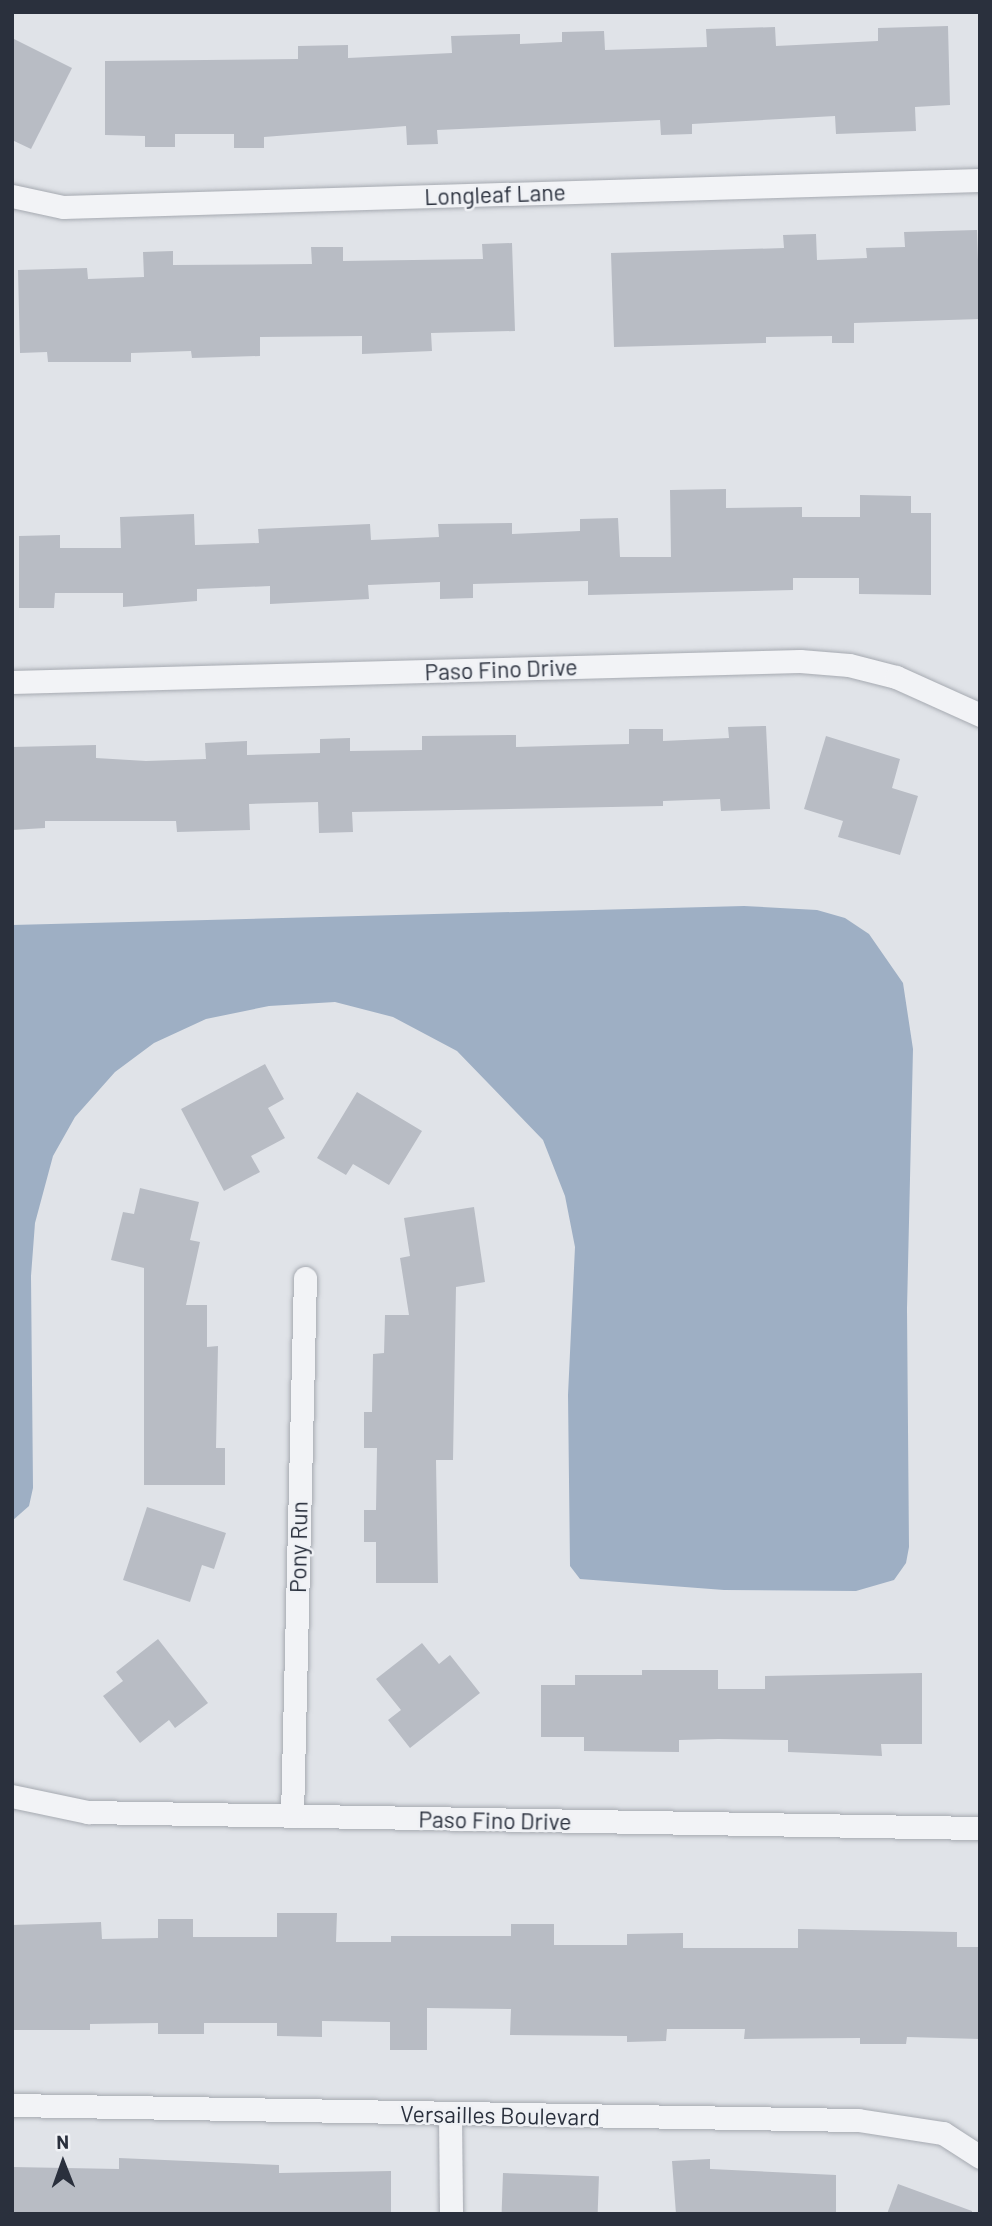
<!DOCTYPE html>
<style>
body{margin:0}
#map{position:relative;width:992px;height:2226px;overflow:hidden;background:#e0e3e8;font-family:Barlow,sans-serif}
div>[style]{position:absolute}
.water>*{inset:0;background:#9eafc4}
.building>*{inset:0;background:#b8bcc4;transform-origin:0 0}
.roads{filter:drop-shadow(0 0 2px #a6aab1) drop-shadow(0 0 2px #a6aab1)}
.street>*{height:23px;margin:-11.5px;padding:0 11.5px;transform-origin:11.5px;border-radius:11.5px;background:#f2f3f6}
span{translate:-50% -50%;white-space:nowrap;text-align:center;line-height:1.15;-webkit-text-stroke:5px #eff1f5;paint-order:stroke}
.street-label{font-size:23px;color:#2a303d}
.frame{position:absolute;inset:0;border:14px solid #2a303d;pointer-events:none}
.north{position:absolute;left:28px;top:2128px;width:70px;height:70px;-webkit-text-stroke:5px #eff1f5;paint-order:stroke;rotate:359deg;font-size:19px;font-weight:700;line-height:28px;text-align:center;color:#2a303d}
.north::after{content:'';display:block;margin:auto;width:24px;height:32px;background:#2a303d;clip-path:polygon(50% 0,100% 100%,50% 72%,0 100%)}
</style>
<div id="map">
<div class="water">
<div style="clip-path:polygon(744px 906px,817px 910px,845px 918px,869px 934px,903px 983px,913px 1049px,907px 1309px,909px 1547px,906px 1563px,894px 1580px,856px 1591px,724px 1590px,580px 1579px,570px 1566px,568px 1395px,575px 1247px,565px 1196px,543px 1140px,457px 1051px,393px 1017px,335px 1002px,269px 1006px,206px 1019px,154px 1043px,115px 1072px,75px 1117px,53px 1156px,35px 1223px,31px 1276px,33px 1488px,29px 1506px,12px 1521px,12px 925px)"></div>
</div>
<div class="building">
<div style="clip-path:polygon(948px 26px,950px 105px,915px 107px,916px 131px,836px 134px,835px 116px,692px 124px,692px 134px,661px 135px,660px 120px,437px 130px,438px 144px,407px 145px,406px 126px,264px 137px,264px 148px,234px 148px,234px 134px,175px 134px,175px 147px,145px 147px,145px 136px,105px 135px,105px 61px,298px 59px,298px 46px,348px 45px,348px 58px,452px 53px,451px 36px,520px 34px,520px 44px,562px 42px,562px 32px,604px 31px,605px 50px,707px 47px,706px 29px,775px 27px,776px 46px,878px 41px,878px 28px)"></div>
<div style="clip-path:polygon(12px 38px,72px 68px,31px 149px,12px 140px)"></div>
<div style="clip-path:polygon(977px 230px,980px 319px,854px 323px,854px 343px,832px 343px,832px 336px,766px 337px,766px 343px,614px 347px,611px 253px,784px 248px,783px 235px,816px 234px,817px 260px,867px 258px,866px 248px,905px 247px,904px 232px)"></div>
<div style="clip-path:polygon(512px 243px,515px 331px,431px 333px,432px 351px,362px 354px,362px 336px,260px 337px,260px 356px,192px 358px,191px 351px,131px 353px,131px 362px,48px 362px,47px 352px,20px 353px,18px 270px,87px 268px,88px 279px,144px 277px,143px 252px,173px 251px,173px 265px,312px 264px,311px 247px,343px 247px,343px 261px,483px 259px,482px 244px)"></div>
<div style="clip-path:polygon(726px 489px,726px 508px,802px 507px,802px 517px,860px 517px,860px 495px,911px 496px,911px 513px,931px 513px,931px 595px,859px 594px,859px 578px,793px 578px,793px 590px,588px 595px,588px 581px,473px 584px,473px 598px,440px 599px,440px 582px,368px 585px,369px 599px,270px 604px,270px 586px,197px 589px,197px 601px,123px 607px,123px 593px,55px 593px,54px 608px,19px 608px,19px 536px,60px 535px,60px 548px,121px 548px,120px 517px,194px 514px,195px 545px,259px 543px,258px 529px,370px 524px,371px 540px,439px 537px,438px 524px,512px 523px,512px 534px,580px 531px,580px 519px,618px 518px,620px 557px,671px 557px,670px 490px)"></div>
<div style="clip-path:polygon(766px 726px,770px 809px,721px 811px,720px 799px,663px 801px,663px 806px,352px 812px,353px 832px,319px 833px,318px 802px,249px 804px,250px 830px,177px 832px,176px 821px,45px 821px,45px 828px,12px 830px,12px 747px,96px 745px,96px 758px,146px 761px,206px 759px,205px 743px,247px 741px,247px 755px,320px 753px,320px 739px,350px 738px,350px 751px,422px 750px,422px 736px,516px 735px,516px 747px,587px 745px,629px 744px,629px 729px,663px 729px,663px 741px,729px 738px,728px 727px)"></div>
<div style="clip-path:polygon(826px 736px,900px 759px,892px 788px,918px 796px,900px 855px,838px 837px,843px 821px,804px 809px)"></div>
<div style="clip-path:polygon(265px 1064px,284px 1099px,268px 1108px,285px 1138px,251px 1156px,260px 1172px,224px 1191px,181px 1109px)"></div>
<div style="clip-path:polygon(357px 1092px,422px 1131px,389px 1185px,353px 1164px,346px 1175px,317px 1158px)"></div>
<div style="clip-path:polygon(140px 1188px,199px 1202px,190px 1240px,200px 1242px,186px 1305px,207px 1305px,207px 1347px,218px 1346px,216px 1448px,225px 1448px,225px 1485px,144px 1485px,144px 1268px,111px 1260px,123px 1212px,134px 1214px)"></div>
<div style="clip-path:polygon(474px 1207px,485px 1282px,456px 1287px,453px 1460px,436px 1460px,438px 1583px,376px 1583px,376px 1542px,364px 1542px,364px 1510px,376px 1510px,377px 1448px,364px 1448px,364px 1412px,372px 1412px,373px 1354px,384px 1353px,385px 1315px,409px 1315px,400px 1258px,410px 1256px,404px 1218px)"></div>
<div style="clip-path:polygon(147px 1507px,226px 1533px,214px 1569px,202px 1565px,190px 1602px,123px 1580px)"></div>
<div style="clip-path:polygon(158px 1639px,208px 1703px,175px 1728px,169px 1720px,140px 1743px,103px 1696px,123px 1681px,116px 1672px)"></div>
<div style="clip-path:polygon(422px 1643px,439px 1664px,450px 1655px,480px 1693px,410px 1748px,388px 1720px,401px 1710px,376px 1679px)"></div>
<div style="clip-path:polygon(642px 1670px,718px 1670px,718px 1689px,765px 1689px,765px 1676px,922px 1673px,922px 1744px,881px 1744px,882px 1756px,788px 1752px,788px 1740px,718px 1739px,679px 1740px,679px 1752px,584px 1751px,584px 1737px,541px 1737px,541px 1685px,575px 1685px,575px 1675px,642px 1675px)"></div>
<div style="clip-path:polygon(277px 1913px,337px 1913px,336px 1942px,391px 1942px,391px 1936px,511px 1936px,511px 1924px,554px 1924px,554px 1945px,627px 1945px,627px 1934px,683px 1933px,683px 1948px,798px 1948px,798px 1929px,957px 1932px,957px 1947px,980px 1947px,980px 2039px,907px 2037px,906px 2044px,860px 2044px,860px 2038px,744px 2039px,745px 2029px,667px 2029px,666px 2041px,627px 2042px,627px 2036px,510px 2035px,511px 2009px,427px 2008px,427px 2050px,390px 2050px,390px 2022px,322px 2021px,322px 2037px,277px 2036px,277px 2023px,204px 2023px,204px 2034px,158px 2034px,158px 2023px,90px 2024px,90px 2030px,12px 2030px,12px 1925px,101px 1922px,102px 1939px,158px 1938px,158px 1919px,193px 1919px,193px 1937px,277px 1937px)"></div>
<div style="clip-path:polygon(119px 2158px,279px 2165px,279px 2173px,391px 2171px,391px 2214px,12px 2214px,12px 2167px,119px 2169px)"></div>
<div style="clip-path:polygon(710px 2159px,710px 2169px,836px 2175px,836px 2214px,676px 2214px,672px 2161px)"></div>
<div style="left:503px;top:2173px;width:96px;height:41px;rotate:2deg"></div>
<div style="clip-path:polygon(898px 2184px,972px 2211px,972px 2214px,887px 2214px)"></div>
</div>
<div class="roads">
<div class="street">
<div style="left:12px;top:196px;width:52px;rotate:12.2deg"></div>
<div style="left:63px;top:207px;width:917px;rotate:-1.69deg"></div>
<div style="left:12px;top:682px;width:788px;rotate:-1.53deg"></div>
<div style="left:800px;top:661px;width:49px;rotate:4.7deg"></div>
<div style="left:849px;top:665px;width:49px;rotate:14.3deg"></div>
<div style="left:896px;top:677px;width:92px;rotate:24.3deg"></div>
<div style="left:12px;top:1796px;width:78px;rotate:11.9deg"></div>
<div style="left:88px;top:1812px;width:892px;rotate:1.03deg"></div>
<div style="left:292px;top:1816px;width:538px;rotate:-88.62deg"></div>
<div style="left:12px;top:2105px;width:846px;rotate:1.02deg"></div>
<div style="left:858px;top:2120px;width:86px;rotate:8.7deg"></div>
<div style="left:943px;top:2133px;width:44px;rotate:33deg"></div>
<div style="left:450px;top:2115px;width:99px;rotate:89.4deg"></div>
</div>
</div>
<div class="street-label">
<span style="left:495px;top:194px;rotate:-2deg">Longleaf Lane</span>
<span style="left:501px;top:669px;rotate:-2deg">Paso Fino Drive</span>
<span style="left:298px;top:1547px;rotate:-89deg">Pony Run</span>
<span style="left:495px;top:1820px;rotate:1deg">Paso Fino Drive</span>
<span style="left:500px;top:2115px;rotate:1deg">Versailles Boulevard</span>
</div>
<div class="frame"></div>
<div class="north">N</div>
</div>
